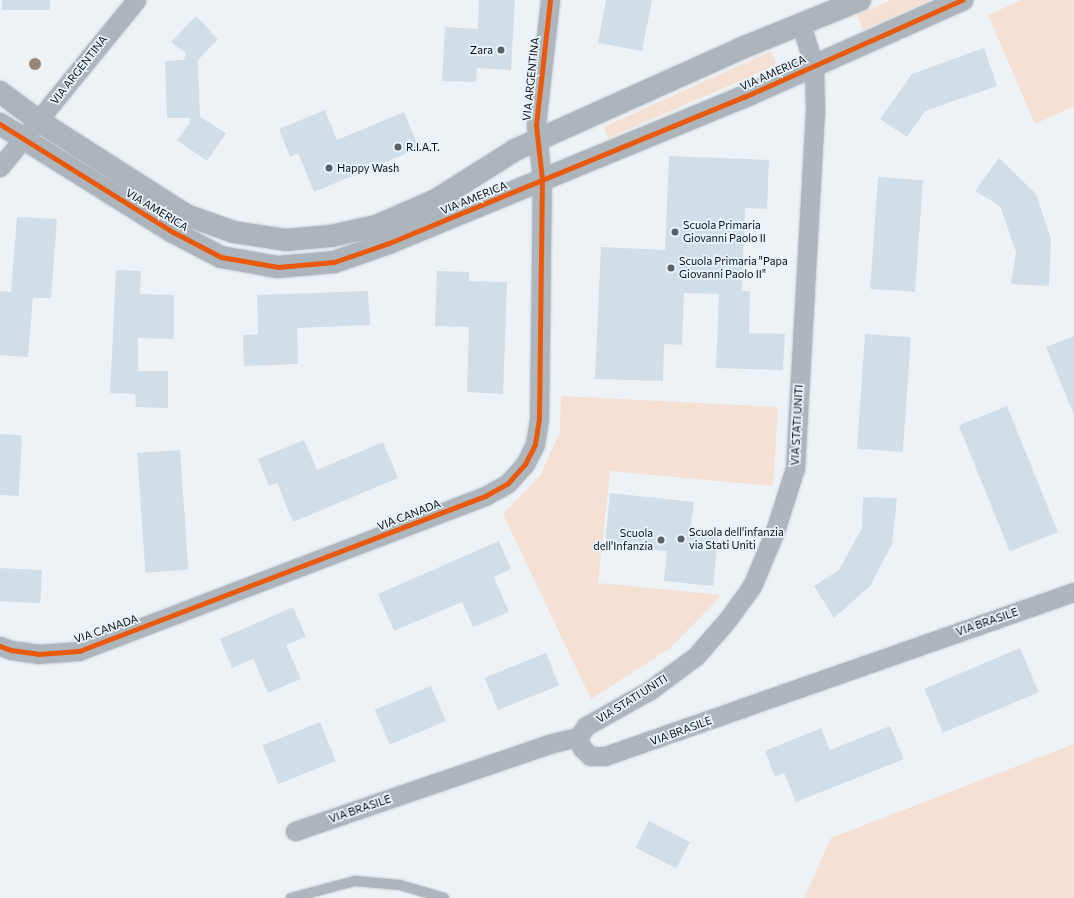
<!DOCTYPE html>
<style>
body{margin:0}
#map{position:relative;width:1074px;height:898px;overflow:hidden;background:#edf2f7;font-family:Commissioner,sans-serif}
div>[style]{position:absolute}
.green>*{inset:0;background:#f5e0d3}
.building>*{inset:0;background:#d2dee7;transform-origin:0 0}
.roads{filter:drop-shadow(0 0 1px #caced2) drop-shadow(0 0 1px #caced2)}
.lane>*{height:10px;margin:-5px;padding:0 5px;transform-origin:5px;border-radius:5px;background:#adb6bc}
.street>*{height:19px;margin:-9.5px;padding:0 9.5px;transform-origin:9.5px;border-radius:9.5px;background:#adb6bc}
.secondary>*{height:22px;margin:-11px;padding:0 11px;transform-origin:11px;border-radius:11px;background:#acb5bc}
.cycleway>*{height:5px;margin:-2.5px;padding:0 2.5px;transform-origin:2.5px;border-radius:2.5px;background:#e8590c}
.trees>*{width:12px;height:12px;margin:-6px;border-radius:50%;background:#9a8676}
.dots>*{width:11px;height:11px;translate:-50% -50%;box-sizing:border-box;border:2px solid #e9f3fb;border-radius:50%}
span{translate:-50% -50%;white-space:nowrap;text-align:center;line-height:1.15;-webkit-text-stroke:3.5px #e9f3fb;paint-order:stroke}
.poi-label{font-size:11px;color:#0a1218}
.right{translate:-100% -50%;text-align:right}
.left{translate:0 -50%;text-align:left}
.street-label{font-size:11px;color:#0a1218}
</style>
<div id="map">
<div class="green">
<div style="clip-path:polygon(891px 0,931px 0,863px 30px,857px 15px)"></div>
<div style="clip-path:polygon(1022px 0,1074px 0,1074px 106px,1035px 124px,988px 15px)"></div>
<div style="clip-path:polygon(771px 51px,777px 65px,608px 138px,604px 127px)"></div>
<div style="clip-path:polygon(561px 396px,778px 407px,773px 486px,610px 471px,598px 583px,722px 595px,669px 649px,591px 699px,503px 514px,540px 476px,560px 432px)"></div>
<div style="clip-path:polygon(1074px 744px,1074px 898px,804px 898px,831px 838px)"></div>
</div>
<div class="building">
<div style="left:2px;top:0;width:48px;height:10px"></div>
<div style="clip-path:polygon(479px 0,515px 0,511px 70px,477px 68px,476px 82px,442px 81px,445px 27px,478px 29px)"></div>
<div style="clip-path:polygon(606px 0,652px 0,642px 51px,598px 43px)"></div>
<div style="clip-path:polygon(196px 16px,218px 39px,198px 60px,200px 117px,226px 133px,207px 161px,177px 140px,190px 123px,189px 118px,167px 118px,165px 61px,184px 60px,186px 53px,171px 42px)"></div>
<div style="clip-path:polygon(984px 48px,997px 86px,925px 111px,907px 137px,880px 119px,912px 74px)"></div>
<div style="clip-path:polygon(325px 110px,337px 140px,404px 112px,419px 148px,314px 192px,298px 153px,290px 157px,279px 129px)"></div>
<div style="clip-path:polygon(669px 156px,769px 160px,767px 209px,745px 208px,742px 291px,750px 291px,749px 333px,785px 334px,783px 370px,716px 368px,719px 294px,684px 293px,682px 345px,664px 344px,663px 381px,595px 379px,601px 247px,665px 250px)"></div>
<div style="clip-path:polygon(999px 158px,1036px 194px,1051px 239px,1049px 286px,1011px 284px,1016px 252px,1000px 206px,975px 191px)"></div>
<div style="left:878px;top:177px;width:45px;height:112px;rotate:4deg"></div>
<div style="clip-path:polygon(17px 217px,57px 219px,51px 298px,33px 298px,28px 357px,0 355px,0 291px,11px 292px)"></div>
<div style="clip-path:polygon(116px 270px,141px 271px,140px 294px,174px 295px,174px 339px,138px 338px,138px 371px,168px 371px,168px 408px,136px 407px,135px 394px,110px 393px)"></div>
<div style="clip-path:polygon(437px 271px,469px 272px,469px 281px,507px 282px,503px 394px,467px 392px,469px 327px,435px 326px)"></div>
<div style="clip-path:polygon(368px 291px,370px 325px,297px 328px,298px 364px,244px 366px,243px 335px,258px 334px,257px 295px)"></div>
<div style="left:865px;top:334px;width:46px;height:115px;rotate:4deg"></div>
<div style="clip-path:polygon(1074px 336px,1074px 415px,1046px 347px)"></div>
<div style="left:1007px;top:406px;width:136px;height:52px;rotate:68deg"></div>
<div style="left:0;top:434px;width:22px;height:61px;rotate:3deg"></div>
<div style="clip-path:polygon(304px 440px,317px 470px,383px 442px,398px 478px,293px 522px,277px 483px,269px 486px,258px 459px)"></div>
<div style="left:180px;top:450px;width:120px;height:43px;rotate:86deg"></div>
<div style="clip-path:polygon(610px 493px,694px 502px,690px 533px,718px 536px,713px 586px,664px 581px,667px 551px,605px 545px)"></div>
<div style="clip-path:polygon(863px 497px,897px 498px,892px 544px,870px 586px,834px 618px,814px 586px,839px 570px,862px 528px)"></div>
<div style="clip-path:polygon(499px 541px,511px 569px,494px 577px,509px 612px,473px 627px,462px 602px,394px 631px,378px 594px)"></div>
<div style="left:0;top:568px;width:42px;height:33px;rotate:3deg"></div>
<div style="clip-path:polygon(293px 607px,306px 637px,286px 645px,301px 679px,268px 693px,253px 659px,232px 668px,220px 639px)"></div>
<div style="left:1020px;top:648px;width:48px;height:104px;rotate:67deg"></div>
<div style="left:546px;top:653px;width:35px;height:66px;rotate:68deg"></div>
<div style="left:431px;top:686px;width:38px;height:61px;rotate:67deg"></div>
<div style="left:320px;top:722px;width:42px;height:62px;rotate:68deg"></div>
<div style="clip-path:polygon(890px 726px,904px 759px,796px 802px,784px 773px,775px 777px,765px 751px,821px 728px,830px 750px)"></div>
<div style="left:649px;top:821px;width:46px;height:30px;rotate:27deg"></div>
</div>
<div class="roads">
<div class="lane">
<div style="left:291px;top:898px;width:66px;rotate:-14.9deg"></div>
<div style="left:355px;top:881px;width:45px;rotate:5.1deg"></div>
<div style="left:400px;top:885px;width:46px;rotate:16.5deg"></div>
</div>
<div class="street">
<div style="left:0;top:167px;width:215px;rotate:-50.8deg"></div>
<div style="left:0;top:646px;width:12px;rotate:20deg"></div>
<div style="left:11px;top:650px;width:27px;rotate:8deg"></div>
<div style="left:38px;top:654px;width:41px;rotate:-4.2deg"></div>
<div style="left:79px;top:651px;width:435px;rotate:-20.9deg"></div>
<div style="left:485px;top:496px;width:26px;rotate:-29deg"></div>
<div style="left:508px;top:483px;width:25px;rotate:-48deg"></div>
<div style="left:525px;top:464px;width:22px;rotate:-63deg"></div>
<div style="left:535px;top:444px;width:25px;rotate:-81deg"></div>
<div style="left:539px;top:419px;width:239px;rotate:-89.3deg"></div>
<div style="left:542px;top:180px;width:55px;rotate:-96.2deg"></div>
<div style="left:536px;top:125px;width:126px;rotate:-83.6deg"></div>
<div style="left:578px;top:737px;width:14px;rotate:-54deg"></div>
<div style="left:586px;top:726px;width:73px;rotate:-29.4deg"></div>
<div style="left:650px;top:690px;width:57px;rotate:-36.5deg"></div>
<div style="left:696px;top:656px;width:49px;rotate:-49.1deg"></div>
<div style="left:728px;top:619px;width:41px;rotate:-54deg"></div>
<div style="left:752px;top:586px;width:60px;rotate:-67.3deg"></div>
<div style="left:775px;top:531px;width:66px;rotate:-72.4deg"></div>
<div style="left:795px;top:468px;width:360px;rotate:-86.8deg"></div>
<div style="left:815px;top:109px;width:43px;rotate:-91.3deg"></div>
<div style="left:814px;top:66px;width:44px;rotate:-107.2deg"></div>
<div style="left:578px;top:737px;width:12px;rotate:70deg"></div>
<div style="left:582px;top:748px;width:11px;rotate:45deg"></div>
<div style="left:590px;top:756px;width:15px"></div>
<div style="left:605px;top:756px;width:497px;rotate:-19.3deg"></div>
<div style="left:295px;top:831px;width:268px;rotate:-18.9deg"></div>
<div style="left:549px;top:744px;width:30px;rotate:-14deg"></div>
</div>
<div class="secondary">
<div style="left:0;top:92px;width:49px;rotate:36.6deg"></div>
<div style="left:39px;top:121px;width:174px;rotate:32.6deg"></div>
<div style="left:186px;top:215px;width:51px;rotate:19.5deg"></div>
<div style="left:234px;top:232px;width:53px;rotate:8.7deg"></div>
<div style="left:286px;top:240px;width:45px;rotate:-5.1deg"></div>
<div style="left:331px;top:236px;width:46px;rotate:-12.5deg"></div>
<div style="left:376px;top:226px;width:65px;rotate:-23.4deg"></div>
<div style="left:436px;top:200px;width:93px;rotate:-32.3deg"></div>
<div style="left:515px;top:150px;width:249px;rotate:-24.2deg"></div>
<div style="left:742px;top:48px;width:127px;rotate:-22.1deg"></div>
<div style="left:0;top:124px;width:204px;rotate:32deg"></div>
<div style="left:173px;top:232px;width:54px;rotate:27.5deg"></div>
<div style="left:221px;top:257px;width:58px;rotate:10deg"></div>
<div style="left:278px;top:267px;width:56px;rotate:-5.1deg"></div>
<div style="left:334px;top:262px;width:58px;rotate:-19.1deg"></div>
<div style="left:389px;top:243px;width:384px;rotate:-22.4deg"></div>
<div style="left:744px;top:97px;width:239px;rotate:-24deg"></div>
</div>
</div>
<div class="cycleway">
<div style="left:0;top:124px;width:204px;rotate:32deg"></div>
<div style="left:173px;top:232px;width:54px;rotate:27.5deg"></div>
<div style="left:221px;top:257px;width:58px;rotate:10deg"></div>
<div style="left:278px;top:267px;width:56px;rotate:-5.1deg"></div>
<div style="left:334px;top:262px;width:58px;rotate:-19.1deg"></div>
<div style="left:389px;top:243px;width:384px;rotate:-22.4deg"></div>
<div style="left:744px;top:97px;width:239px;rotate:-24deg"></div>
<div style="left:0;top:646px;width:12px;rotate:20deg"></div>
<div style="left:11px;top:650px;width:27px;rotate:8deg"></div>
<div style="left:38px;top:654px;width:41px;rotate:-4.2deg"></div>
<div style="left:79px;top:651px;width:435px;rotate:-20.9deg"></div>
<div style="left:485px;top:496px;width:26px;rotate:-29deg"></div>
<div style="left:508px;top:483px;width:25px;rotate:-48deg"></div>
<div style="left:525px;top:464px;width:22px;rotate:-63deg"></div>
<div style="left:535px;top:444px;width:25px;rotate:-81deg"></div>
<div style="left:539px;top:419px;width:239px;rotate:-89.3deg"></div>
<div style="left:542px;top:180px;width:55px;rotate:-96.2deg"></div>
<div style="left:536px;top:125px;width:126px;rotate:-83.6deg"></div>
</div>
<div class="trees">
<div style="left:35px;top:64px"></div>
</div>
<div class="dots">
<div style="left:501px;top:50px;background:#596066"></div>
<div style="left:398px;top:147px;background:#596066"></div>
<div style="left:329px;top:168px;background:#596066"></div>
<div style="left:675px;top:232px;background:#596066"></div>
<div style="left:671px;top:268px;background:#596066"></div>
<div style="left:681px;top:539px;background:#596066"></div>
<div style="left:661px;top:540px;background:#596066"></div>
</div>
<div class="poi-label">
<span class="right" style="left:493px;top:50px">Zara</span>
<span class="left" style="left:406px;top:147px">R.I.A.T.</span>
<span class="left" style="left:337px;top:168px">Happy Wash</span>
<span class="left" style="left:683px;top:232px">Scuola Primaria<br>Giovanni Paolo II</span>
<span class="left" style="left:679px;top:268px">Scuola Primaria "Papa<br>Giovanni Paolo II"</span>
<span class="left" style="left:689px;top:539px">Scuola dell'infanzia<br>via Stati Uniti</span>
<span class="right" style="left:653px;top:540px">Scuola<br>dell'Infanzia</span>
</div>
<div class="street-label">
<span style="left:79px;top:70px;rotate:-52deg">VIA ARGENTINA</span>
<span style="left:773px;top:73px;rotate:-24deg">VIA AMERICA</span>
<span style="left:531px;top:79px;rotate:-84deg">VIA ARGENTINA</span>
<span style="left:474px;top:198px;rotate:-22deg">VIA AMERICA</span>
<span style="left:157px;top:210px;rotate:31deg">VIA AMERICA</span>
<span style="left:797px;top:425px;rotate:-87deg">VIA STATI UNITI</span>
<span style="left:409px;top:515px;rotate:-21deg">VIA CANADA</span>
<span style="left:987px;top:622px;rotate:-19deg">VIA BRASILE</span>
<span style="left:106px;top:629px;rotate:-19deg">VIA CANADA</span>
<span style="left:632px;top:699px;rotate:-32deg">VIA STATI UNITI</span>
<span style="left:681px;top:731px;rotate:-20deg">VIA BRASILE</span>
<span style="left:360px;top:809px;rotate:-19deg">VIA BRASILE</span>
</div>
</div>
